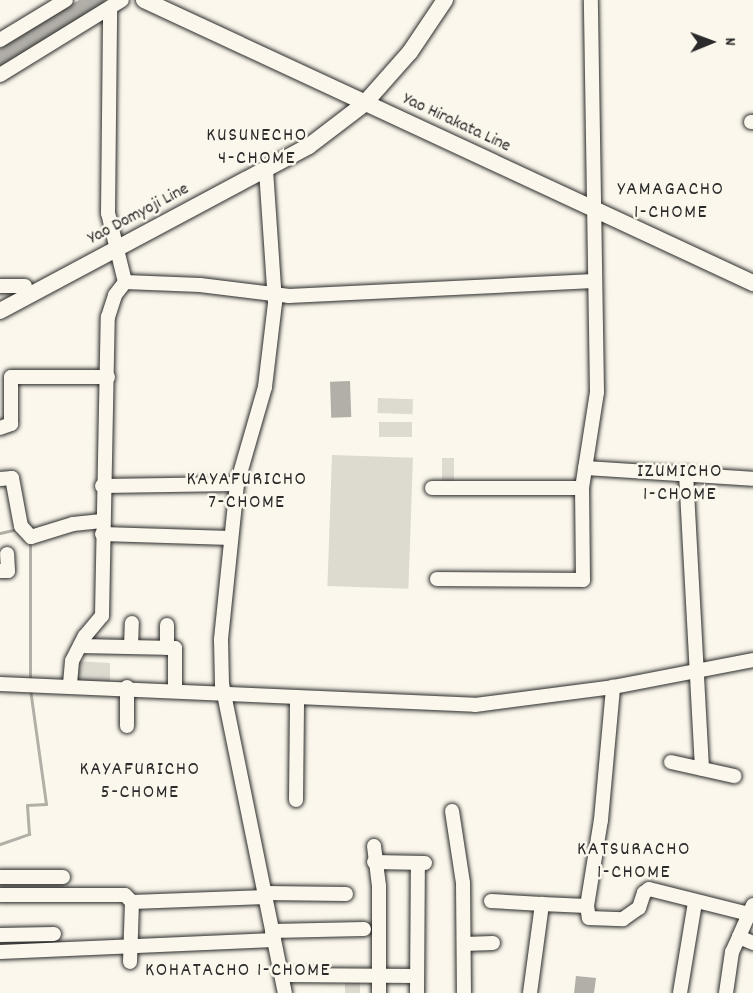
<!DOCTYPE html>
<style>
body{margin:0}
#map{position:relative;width:753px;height:993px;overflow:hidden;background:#fbf7ec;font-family:Dekko,sans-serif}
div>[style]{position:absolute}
.green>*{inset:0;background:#dddad0;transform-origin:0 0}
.water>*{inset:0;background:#b1afa7;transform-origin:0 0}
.stream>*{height:3px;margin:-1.5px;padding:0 1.5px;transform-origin:1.5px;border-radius:1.5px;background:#b1afa7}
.river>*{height:18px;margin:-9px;padding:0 9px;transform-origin:9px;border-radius:9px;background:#b1afa7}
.roads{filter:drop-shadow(0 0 2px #2b2b2b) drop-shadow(0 0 2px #2b2b2b)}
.minor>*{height:14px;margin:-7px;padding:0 7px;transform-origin:7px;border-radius:7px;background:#fbf7ec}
.major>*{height:16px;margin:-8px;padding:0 8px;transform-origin:8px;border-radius:8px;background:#fbf7ec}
span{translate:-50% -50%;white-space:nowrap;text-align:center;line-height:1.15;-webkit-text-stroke:5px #fbf7ec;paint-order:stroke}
.street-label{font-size:18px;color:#2b2b2b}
.neighbourhood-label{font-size:20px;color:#2b2b2b;letter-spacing:1.5px}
.north{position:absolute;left:681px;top:12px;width:60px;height:60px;-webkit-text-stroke:4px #fbf7ec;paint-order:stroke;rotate:89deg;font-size:16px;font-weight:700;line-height:24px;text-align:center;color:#2b2b2b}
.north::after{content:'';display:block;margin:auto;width:21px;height:27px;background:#2b2b2b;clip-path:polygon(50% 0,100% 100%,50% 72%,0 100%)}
</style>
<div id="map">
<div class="green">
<div style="left:378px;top:398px;width:35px;height:15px;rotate:2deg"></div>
<div style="left:379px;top:422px;width:33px;height:15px"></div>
<div style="left:332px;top:455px;width:81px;height:131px;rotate:2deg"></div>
<div style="left:442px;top:458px;width:12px;height:25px"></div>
<div style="clip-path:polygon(77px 661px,110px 663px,110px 683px,73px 682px)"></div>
<div style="left:345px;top:982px;width:15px;height:11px"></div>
</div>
<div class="water">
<div style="left:350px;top:381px;width:36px;height:20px;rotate:88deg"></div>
<div style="clip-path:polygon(576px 976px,596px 978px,594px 993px,574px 993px)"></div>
</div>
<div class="stream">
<div style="left:0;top:533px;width:18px;rotate:-13deg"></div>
<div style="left:30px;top:542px;width:140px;rotate:90deg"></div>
<div style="left:0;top:844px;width:31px;rotate:-19deg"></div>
<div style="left:29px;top:834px;width:29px;rotate:-94deg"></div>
<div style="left:27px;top:805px;width:19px;rotate:-3deg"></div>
<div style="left:46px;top:804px;width:117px;rotate:-97.9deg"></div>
</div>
<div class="river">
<div style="left:0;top:59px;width:113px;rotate:-31.6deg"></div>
</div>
<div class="roads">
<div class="minor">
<div style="left:0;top:40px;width:77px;rotate:-31.2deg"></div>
<div style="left:0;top:75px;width:143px;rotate:-31.6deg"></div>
<div style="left:751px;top:122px;width:2px"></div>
<div style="left:266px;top:170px;width:133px;rotate:86.1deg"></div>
<div style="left:275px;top:303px;width:85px;rotate:96.8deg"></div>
<div style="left:265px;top:387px;width:101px;rotate:106.1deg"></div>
<div style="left:237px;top:484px;width:157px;rotate:95.9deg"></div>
<div style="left:221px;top:640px;width:44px;rotate:88.7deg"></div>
<div style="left:222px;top:684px;width:315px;rotate:78.5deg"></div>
<div style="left:125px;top:282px;width:75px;rotate:2.3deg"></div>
<div style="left:200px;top:285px;width:90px;rotate:7deg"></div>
<div style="left:289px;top:296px;width:305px;rotate:-2.8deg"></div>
<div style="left:0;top:286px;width:25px"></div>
<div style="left:0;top:428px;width:12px;rotate:-20deg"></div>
<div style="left:11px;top:424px;width:47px;rotate:-90deg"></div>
<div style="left:11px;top:377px;width:97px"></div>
<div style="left:585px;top:468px;width:168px;rotate:3.7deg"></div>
<div style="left:686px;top:473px;width:296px;rotate:86.9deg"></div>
<div style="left:0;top:479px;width:12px;rotate:-5deg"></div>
<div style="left:12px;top:478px;width:49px;rotate:79.4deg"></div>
<div style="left:21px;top:526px;width:15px;rotate:48deg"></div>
<div style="left:31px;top:537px;width:44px;rotate:-17.2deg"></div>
<div style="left:73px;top:524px;width:29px;rotate:-6deg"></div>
<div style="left:102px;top:486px;width:135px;rotate:-0.8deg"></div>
<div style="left:432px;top:488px;width:150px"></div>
<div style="left:102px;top:534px;width:129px;rotate:1.8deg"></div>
<div style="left:0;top:571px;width:8px"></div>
<div style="left:8px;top:571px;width:17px;rotate:-93deg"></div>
<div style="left:437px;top:579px;width:146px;rotate:0.4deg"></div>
<div style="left:583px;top:580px;width:92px;rotate:-90.6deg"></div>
<div style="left:582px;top:488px;width:97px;rotate:-81.1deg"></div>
<div style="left:597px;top:392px;width:392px;rotate:-90.9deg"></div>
<div style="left:80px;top:646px;width:95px;rotate:1.2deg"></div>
<div style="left:175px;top:648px;width:41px;rotate:90deg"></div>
<div style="left:131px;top:647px;width:24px;rotate:-88deg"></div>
<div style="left:167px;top:648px;width:23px;rotate:-90deg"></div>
<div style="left:0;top:684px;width:475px;rotate:2.5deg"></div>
<div style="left:475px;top:705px;width:139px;rotate:-7.4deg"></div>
<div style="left:613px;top:687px;width:143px;rotate:-10.9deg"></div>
<div style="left:70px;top:684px;width:23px;rotate:-85deg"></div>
<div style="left:72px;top:661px;width:28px;rotate:-63deg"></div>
<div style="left:85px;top:636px;width:26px;rotate:-50deg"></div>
<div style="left:102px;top:616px;width:299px;rotate:-88.9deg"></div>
<div style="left:108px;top:317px;width:23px;rotate:-72deg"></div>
<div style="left:115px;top:295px;width:16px;rotate:-52deg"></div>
<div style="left:125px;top:282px;width:71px;rotate:-103.8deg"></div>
<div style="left:108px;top:213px;width:205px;rotate:-89.4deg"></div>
<div style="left:127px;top:687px;width:39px;rotate:90deg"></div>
<div style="left:671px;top:762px;width:65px;rotate:12.5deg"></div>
<div style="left:296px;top:800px;width:102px;rotate:-89.4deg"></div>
<div style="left:452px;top:811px;width:73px;rotate:81.3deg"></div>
<div style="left:463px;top:883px;width:110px;rotate:89.5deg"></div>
<div style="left:374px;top:846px;width:40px;rotate:82.9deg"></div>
<div style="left:379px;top:886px;width:107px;rotate:90deg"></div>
<div style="left:374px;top:862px;width:51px;rotate:1.1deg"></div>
<div style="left:0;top:877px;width:63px"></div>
<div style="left:265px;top:893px;width:81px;rotate:0.7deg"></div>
<div style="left:0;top:895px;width:125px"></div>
<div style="left:125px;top:895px;width:10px;rotate:45deg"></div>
<div style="left:132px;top:902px;width:60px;rotate:91.9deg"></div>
<div style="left:491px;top:901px;width:51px;rotate:3.4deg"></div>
<div style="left:132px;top:902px;width:134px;rotate:-2.1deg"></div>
<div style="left:753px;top:905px;width:35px;rotate:114deg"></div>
<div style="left:739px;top:937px;width:15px;rotate:23deg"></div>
<div style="left:587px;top:906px;width:12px;rotate:81deg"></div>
<div style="left:589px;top:918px;width:34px;rotate:2deg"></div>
<div style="left:623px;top:919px;width:19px;rotate:-35deg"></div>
<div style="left:639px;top:908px;width:16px;rotate:-72deg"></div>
<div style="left:644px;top:893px;width:6px;rotate:-39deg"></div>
<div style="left:649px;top:889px;width:103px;rotate:14deg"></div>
<div style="left:272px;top:931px;width:92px;rotate:-1.2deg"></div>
<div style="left:0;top:935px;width:54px;rotate:-1.1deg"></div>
<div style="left:464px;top:944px;width:29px;rotate:-2deg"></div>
<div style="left:0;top:952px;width:274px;rotate:-2.5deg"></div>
<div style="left:282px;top:975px;width:134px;rotate:0.4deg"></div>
<div style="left:417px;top:993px;width:130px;rotate:-89.6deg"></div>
<div style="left:530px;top:993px;width:90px;rotate:-82.3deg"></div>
<div style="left:542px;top:904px;width:45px;rotate:2.5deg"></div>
<div style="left:587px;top:906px;width:87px;rotate:-80.8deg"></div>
<div style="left:601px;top:820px;width:134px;rotate:-84.8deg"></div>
<div style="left:680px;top:993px;width:92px;rotate:-80.6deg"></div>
<div style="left:726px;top:993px;width:41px;rotate:-81.7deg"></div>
<div style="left:732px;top:952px;width:17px;rotate:-65deg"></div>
</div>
<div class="major">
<div style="left:144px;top:0;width:672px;rotate:24.92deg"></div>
<div style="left:0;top:311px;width:350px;rotate:-28.1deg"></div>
<div style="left:309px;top:146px;width:69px;rotate:-37.4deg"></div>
<div style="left:364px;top:104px;width:69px;rotate:-48.5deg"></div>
<div style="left:410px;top:52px;width:63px;rotate:-56.1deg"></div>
</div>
</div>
<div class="street-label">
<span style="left:456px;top:124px;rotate:25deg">Yao Hirakata Line</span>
<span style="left:139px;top:215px;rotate:-28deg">Yao Domyoji Line</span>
</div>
<div class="neighbourhood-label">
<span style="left:257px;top:148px">KUSUNECHO<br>4-CHOME</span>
<span style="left:671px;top:202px">YAMAGACHO<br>1-CHOME</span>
<span style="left:680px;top:484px">IZUMICHO<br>1-CHOME</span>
<span style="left:247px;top:492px">KAYAFURICHO<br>7-CHOME</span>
<span style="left:140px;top:782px">KAYAFURICHO<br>5-CHOME</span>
<span style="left:634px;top:862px">KATSURACHO<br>1-CHOME</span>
<span style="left:238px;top:971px">KOHATACHO 1-CHOME</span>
</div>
<div class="north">N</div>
</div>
